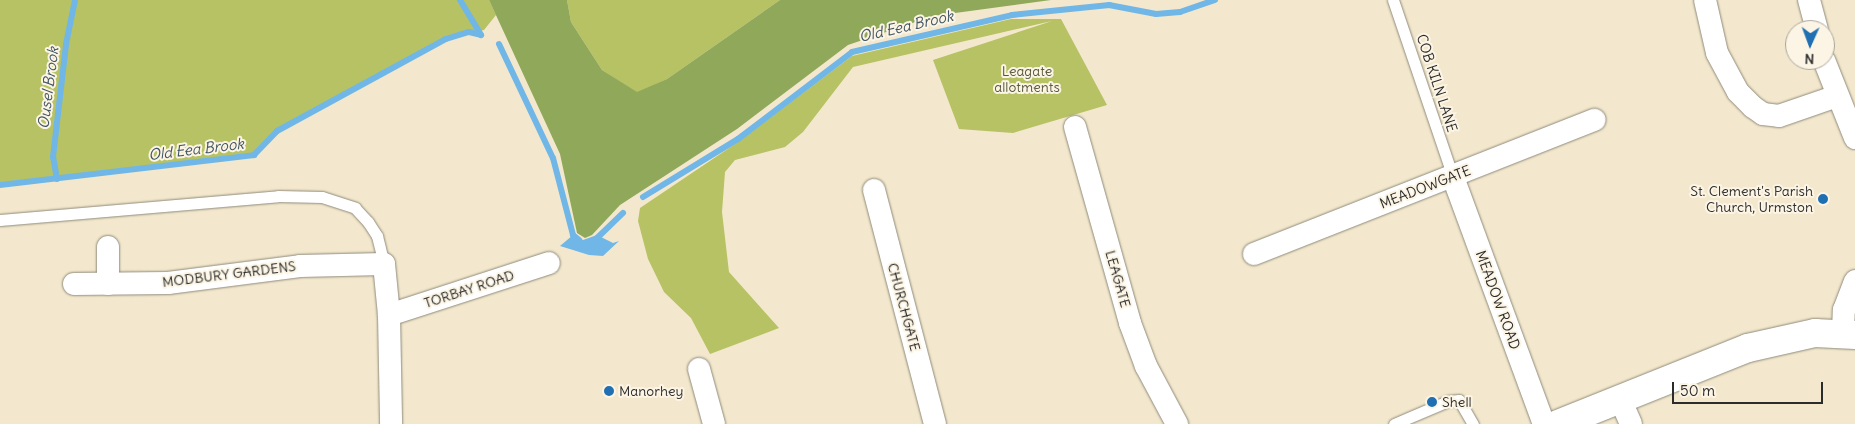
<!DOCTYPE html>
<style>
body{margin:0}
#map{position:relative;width:1855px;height:424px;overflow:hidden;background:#f3e8cd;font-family:Delius,sans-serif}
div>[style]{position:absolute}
.green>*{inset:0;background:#b6c264}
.forest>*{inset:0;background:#90a85a}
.water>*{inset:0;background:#70b7e7}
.stream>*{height:6px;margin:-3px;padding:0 3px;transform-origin:3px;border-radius:3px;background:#70b7e7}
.roads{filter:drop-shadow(0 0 1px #8f8a7c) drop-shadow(0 0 1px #8f8a7c)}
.service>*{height:11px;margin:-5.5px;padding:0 5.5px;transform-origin:5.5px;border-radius:5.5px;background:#fff}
.minor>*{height:22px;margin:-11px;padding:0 11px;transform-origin:11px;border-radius:11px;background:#fff}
.secondary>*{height:28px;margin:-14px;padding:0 14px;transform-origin:14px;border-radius:14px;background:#fff}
.dots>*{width:14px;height:14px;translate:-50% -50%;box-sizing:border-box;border:2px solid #fcf5e5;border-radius:50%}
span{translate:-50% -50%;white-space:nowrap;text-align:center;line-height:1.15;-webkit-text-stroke:4px #fcf5e5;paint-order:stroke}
.park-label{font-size:14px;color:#55583c}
.street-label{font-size:14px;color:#2b2b2b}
.poi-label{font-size:14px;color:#2b2b2b}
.right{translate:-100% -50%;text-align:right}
.left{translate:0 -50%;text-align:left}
.water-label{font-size:15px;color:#405563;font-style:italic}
.north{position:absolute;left:1785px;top:20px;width:50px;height:50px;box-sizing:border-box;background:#fcf5e5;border:1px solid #a8a49b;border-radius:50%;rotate:182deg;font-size:14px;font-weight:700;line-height:20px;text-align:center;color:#2b2b2b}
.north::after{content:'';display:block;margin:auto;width:18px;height:22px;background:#1f6fb2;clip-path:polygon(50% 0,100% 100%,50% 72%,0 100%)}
.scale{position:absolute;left:1672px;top:382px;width:151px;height:22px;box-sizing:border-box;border:2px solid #2b2b2b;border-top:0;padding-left:6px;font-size:15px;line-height:18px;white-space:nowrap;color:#2b2b2b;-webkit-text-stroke:4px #fcf5e5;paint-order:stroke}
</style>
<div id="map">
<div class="green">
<div style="clip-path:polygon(0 0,489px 0,496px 15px,484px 30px,446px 39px,277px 131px,254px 155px,0 185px)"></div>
<div style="clip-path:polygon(567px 0,780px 0,667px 79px,637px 93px,602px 70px,571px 22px)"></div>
<div style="clip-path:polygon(1011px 19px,1061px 19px,1107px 105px,1013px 133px,959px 129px,933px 60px,1052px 21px,853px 67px,803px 132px,785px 147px,735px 160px,725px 172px,722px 212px,729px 272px,779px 328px,710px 354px,691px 318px,664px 292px,648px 259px,638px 221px,640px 208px,741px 140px,852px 56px)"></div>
</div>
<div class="forest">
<div style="clip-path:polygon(489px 0,567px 0,571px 22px,602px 70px,637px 92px,667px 79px,780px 0,1051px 0,933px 16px,848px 45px,737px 129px,620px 205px,592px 235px,585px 238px,577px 233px,560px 154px)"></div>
</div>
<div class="water">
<div style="clip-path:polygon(573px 235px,583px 240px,597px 235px,613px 243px,619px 241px,603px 256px,589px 255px,560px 246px)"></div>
</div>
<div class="stream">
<div style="left:460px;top:0;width:41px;rotate:59deg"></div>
<div style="left:499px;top:44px;width:126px;rotate:64.7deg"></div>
<div style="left:553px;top:158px;width:80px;rotate:75.4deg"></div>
<div style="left:573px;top:235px;width:8px;rotate:40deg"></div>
<div style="left:57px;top:179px;width:22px;rotate:-100deg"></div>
<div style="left:53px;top:157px;width:114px;rotate:-83.4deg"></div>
<div style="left:66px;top:44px;width:45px;rotate:-78.4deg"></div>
<div style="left:0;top:185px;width:256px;rotate:-6.7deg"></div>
<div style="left:254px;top:155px;width:33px;rotate:-46deg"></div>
<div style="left:277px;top:131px;width:192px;rotate:-28.6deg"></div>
<div style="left:446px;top:39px;width:24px;rotate:-17deg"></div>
<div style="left:469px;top:32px;width:12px;rotate:14deg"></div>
<div style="left:643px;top:197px;width:111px;rotate:-31.4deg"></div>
<div style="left:738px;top:139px;width:143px;rotate:-37.3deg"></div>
<div style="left:852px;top:52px;width:164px;rotate:-13deg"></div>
<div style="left:1012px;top:15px;width:98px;rotate:-5.9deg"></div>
<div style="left:1109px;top:5px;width:48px;rotate:10.8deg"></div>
<div style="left:1156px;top:14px;width:24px;rotate:-5deg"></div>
<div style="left:1180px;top:12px;width:37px;rotate:-19deg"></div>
<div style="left:595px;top:240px;width:39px;rotate:-44deg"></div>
</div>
<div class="roads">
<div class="service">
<div style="left:1393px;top:0;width:187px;rotate:71.3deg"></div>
<div style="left:0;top:220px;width:279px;rotate:-4.9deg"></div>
<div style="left:278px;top:196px;width:44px;rotate:1.3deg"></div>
<div style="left:322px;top:197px;width:35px;rotate:18deg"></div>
<div style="left:355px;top:208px;width:19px;rotate:47deg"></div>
<div style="left:368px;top:222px;width:17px;rotate:57deg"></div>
<div style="left:377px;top:236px;width:29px;rotate:76deg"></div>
<div style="left:1394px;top:424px;width:59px;rotate:-23.1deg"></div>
<div style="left:1448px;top:401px;width:11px;rotate:-5deg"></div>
<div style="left:1459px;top:400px;width:28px;rotate:60deg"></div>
</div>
<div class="minor">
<div style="left:1705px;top:0;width:54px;rotate:77.2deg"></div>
<div style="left:1717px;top:53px;width:44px;rotate:61.7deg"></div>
<div style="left:1738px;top:92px;width:21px;rotate:45deg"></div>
<div style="left:1753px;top:107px;width:12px;rotate:35deg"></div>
<div style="left:1763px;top:114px;width:16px;rotate:7deg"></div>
<div style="left:1779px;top:116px;width:61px;rotate:-19deg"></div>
<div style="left:1809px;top:0;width:31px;rotate:75deg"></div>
<div style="left:1824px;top:60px;width:84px;rotate:68.3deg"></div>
<div style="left:1075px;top:127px;width:204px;rotate:74.3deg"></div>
<div style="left:1130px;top:323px;width:46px;rotate:69.6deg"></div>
<div style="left:1146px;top:366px;width:66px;rotate:61.9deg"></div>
<div style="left:1453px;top:177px;width:263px;rotate:69.8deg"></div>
<div style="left:874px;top:190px;width:242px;rotate:75.4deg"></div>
<div style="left:1254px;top:254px;width:366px;rotate:-21.5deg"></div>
<div style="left:74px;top:284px;width:94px;rotate:-0.6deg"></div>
<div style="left:168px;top:283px;width:133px;rotate:-7.3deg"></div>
<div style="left:300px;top:266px;width:84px;rotate:-1.4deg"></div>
<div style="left:384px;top:264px;width:51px;rotate:84.4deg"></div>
<div style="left:389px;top:315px;width:109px;rotate:88.9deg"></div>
<div style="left:108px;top:284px;width:37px;rotate:-90deg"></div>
<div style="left:389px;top:315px;width:168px;rotate:-18deg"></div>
<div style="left:1843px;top:333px;width:23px;rotate:-88deg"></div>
<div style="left:1844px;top:310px;width:31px;rotate:-69deg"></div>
<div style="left:699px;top:369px;width:57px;rotate:74.7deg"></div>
<div style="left:1620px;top:399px;width:27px;rotate:66deg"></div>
</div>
<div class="secondary">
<div style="left:1558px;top:424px;width:205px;rotate:-21.8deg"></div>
<div style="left:1748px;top:348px;width:69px;rotate:-12.6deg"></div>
<div style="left:1815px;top:333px;width:40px;rotate:2.9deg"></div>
</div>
</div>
<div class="dots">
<div style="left:1823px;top:199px;background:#1f6fb2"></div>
<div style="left:609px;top:391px;background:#1f6fb2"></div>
<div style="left:1432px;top:402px;background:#1f6fb2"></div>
</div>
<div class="park-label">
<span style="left:1027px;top:79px">Leagate<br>allotments</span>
</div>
<div class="street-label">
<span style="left:1437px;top:83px;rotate:72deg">COB KILN LANE</span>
<span style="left:1425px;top:187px;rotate:-21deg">MEADOWGATE</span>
<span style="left:229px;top:274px;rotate:-7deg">MODBURY GARDENS</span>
<span style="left:1118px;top:279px;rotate:74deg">LEAGATE</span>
<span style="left:469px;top:289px;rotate:-18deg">TORBAY ROAD</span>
<span style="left:1498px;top:300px;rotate:70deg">MEADOW ROAD</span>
<span style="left:904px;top:307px;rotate:75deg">CHURCHGATE</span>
</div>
<div class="poi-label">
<span class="right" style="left:1813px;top:199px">St. Clement's Parish<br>Church, Urmston</span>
<span class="left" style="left:619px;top:391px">Manorhey</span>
<span class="left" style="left:1442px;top:402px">Shell</span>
</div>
<div class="water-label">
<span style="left:906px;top:26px;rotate:-13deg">Old Eea Brook</span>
<span style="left:48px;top:88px;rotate:-83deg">Ousel Brook</span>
<span style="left:196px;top:149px;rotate:-7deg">Old Eea Brook</span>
</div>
<div class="north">N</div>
<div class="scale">50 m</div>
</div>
